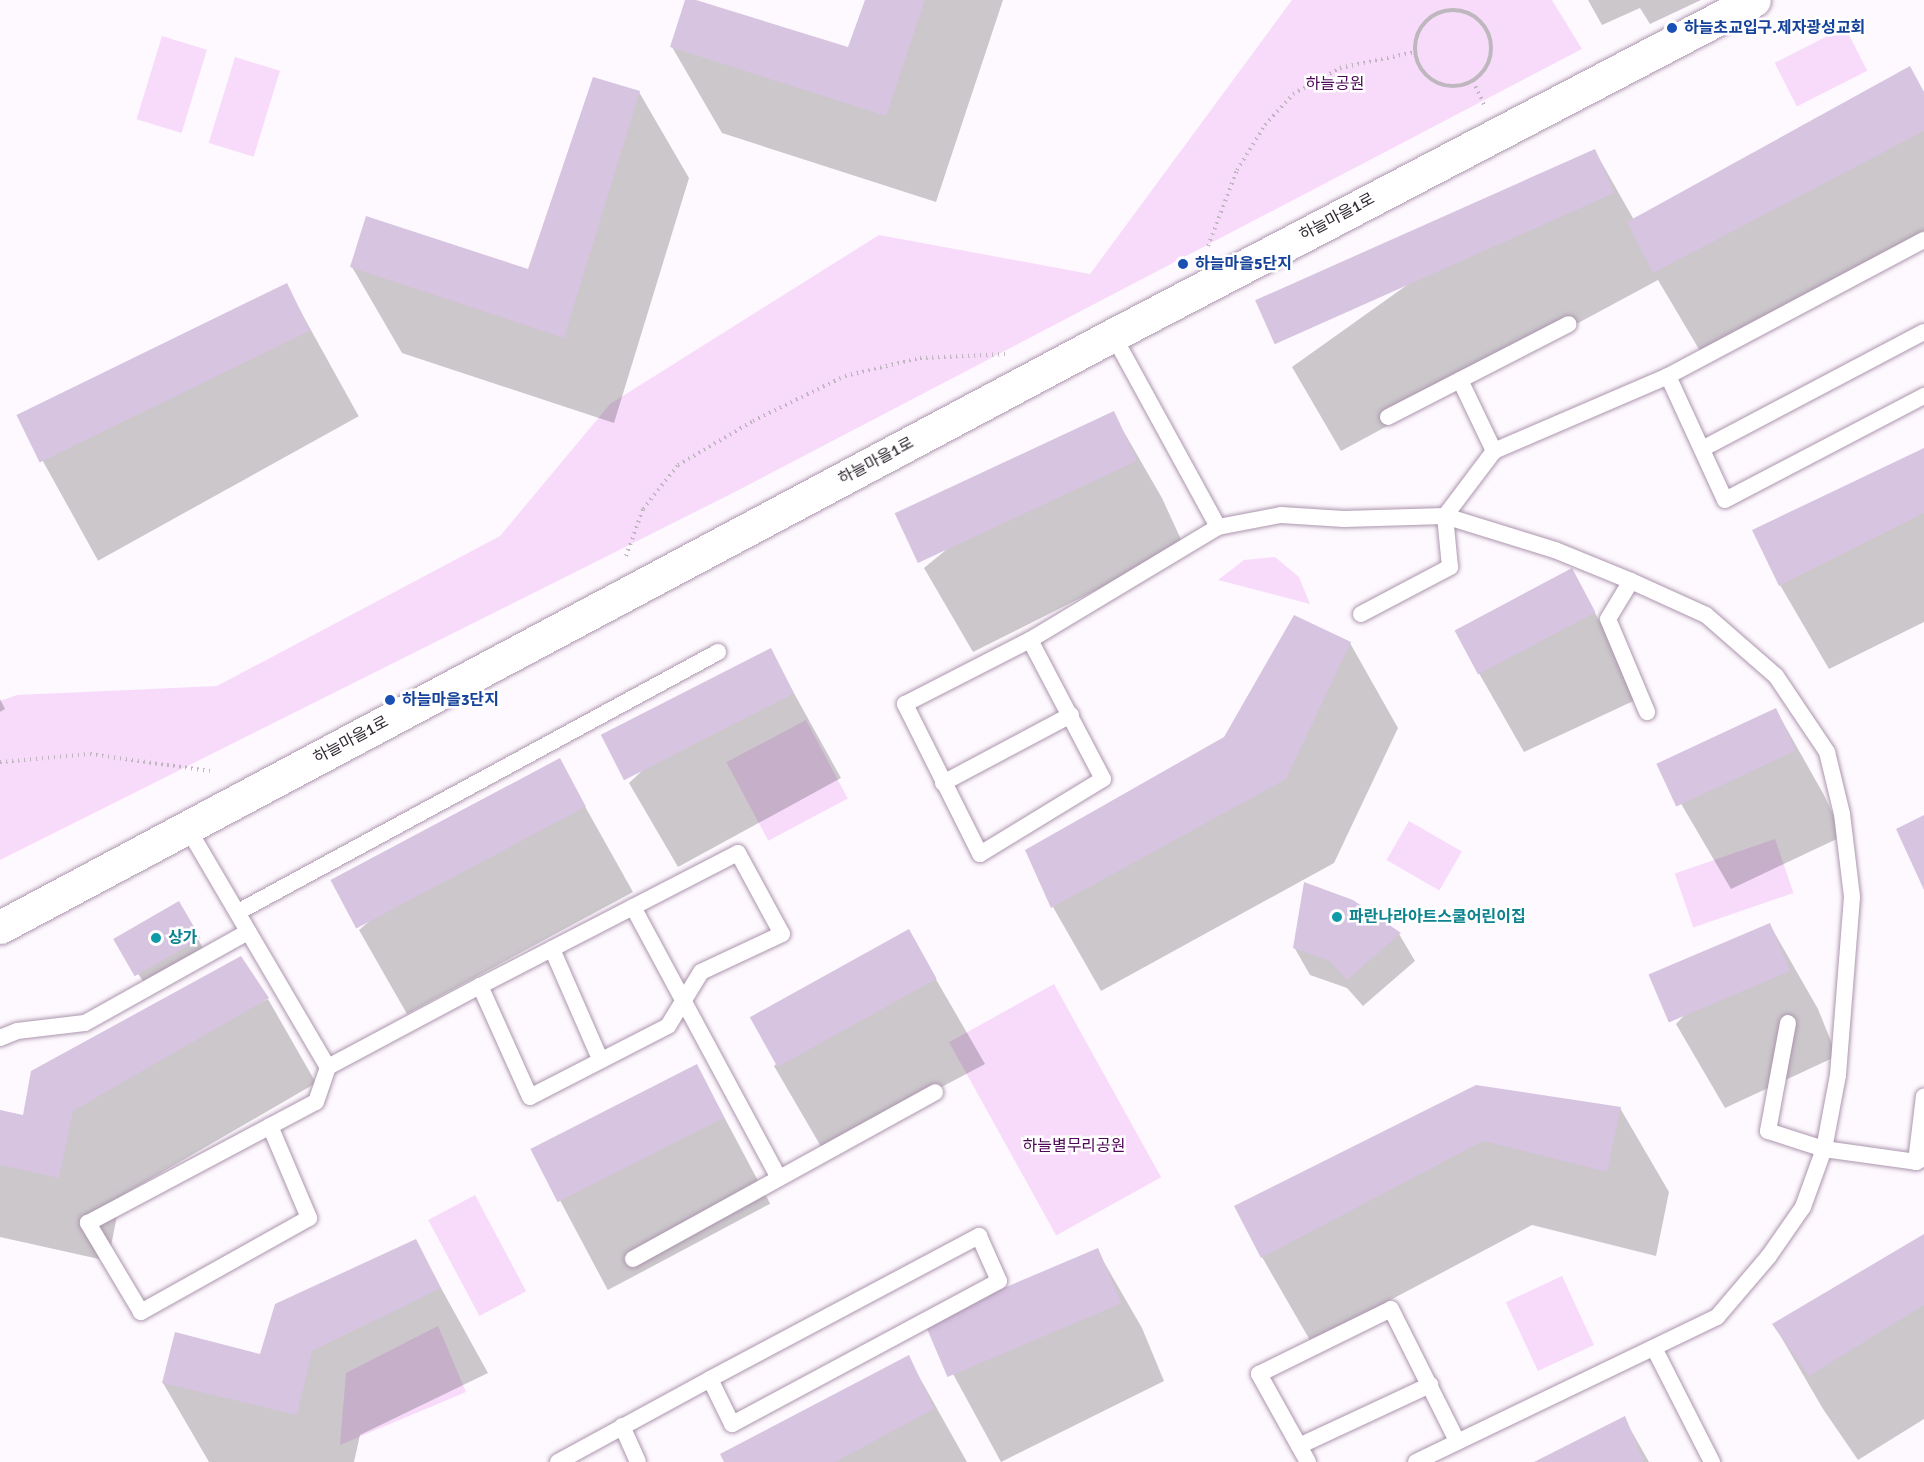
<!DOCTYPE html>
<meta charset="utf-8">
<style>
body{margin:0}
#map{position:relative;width:1924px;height:1462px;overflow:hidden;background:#fef9fe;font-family:Signika,"Noto Sans KR",sans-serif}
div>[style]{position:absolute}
.green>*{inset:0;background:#f8dbfb;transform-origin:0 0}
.shadow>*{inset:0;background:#0003;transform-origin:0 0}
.building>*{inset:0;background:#d7c4e0;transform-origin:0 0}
.path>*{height:4px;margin-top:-2px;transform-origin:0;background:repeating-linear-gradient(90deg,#beb7be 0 1.5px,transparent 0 6px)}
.path>.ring{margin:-2px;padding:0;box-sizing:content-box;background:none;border:4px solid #beb7be;border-radius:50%}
.roads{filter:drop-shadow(0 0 2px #ac95ae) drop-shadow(0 0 2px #ac95ae)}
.lane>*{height:16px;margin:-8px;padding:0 8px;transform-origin:8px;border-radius:8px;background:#fff}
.secondary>*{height:33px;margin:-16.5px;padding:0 16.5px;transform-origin:16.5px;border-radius:16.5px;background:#fff}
.dots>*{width:16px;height:16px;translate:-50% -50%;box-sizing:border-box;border:3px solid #fff;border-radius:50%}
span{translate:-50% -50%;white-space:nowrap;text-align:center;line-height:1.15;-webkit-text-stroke:5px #fff;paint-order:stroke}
.transit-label{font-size:16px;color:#164399;font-weight:700}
.left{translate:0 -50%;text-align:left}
.park-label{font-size:16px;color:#4e0656}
.street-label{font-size:16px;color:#322933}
.culture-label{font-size:16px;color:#0d838f;font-weight:700}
</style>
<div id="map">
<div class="green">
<div style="clip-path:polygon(1292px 0,1552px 0,1582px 49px,733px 493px,0 860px,0 701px,17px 695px,217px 686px,500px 536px,610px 404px,879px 235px,1090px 274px)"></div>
<div style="left:1845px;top:27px;width:49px;height:79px;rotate:63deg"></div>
<div style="left:162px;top:36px;width:47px;height:87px;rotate:17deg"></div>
<div style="left:235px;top:57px;width:47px;height:90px;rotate:17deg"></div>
<div style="clip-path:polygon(1275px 557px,1299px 577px,1310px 604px,1218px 580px,1244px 560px)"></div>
<div style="left:806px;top:720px;width:89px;height:90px;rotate:62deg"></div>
<div style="left:1409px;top:821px;width:61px;height:45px;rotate:30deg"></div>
<div style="left:1775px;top:839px;width:57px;height:106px;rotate:71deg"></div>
<div style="left:1054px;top:984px;width:221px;height:120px;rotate:61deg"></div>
<div style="left:475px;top:1195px;width:109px;height:53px;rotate:62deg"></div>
<div style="left:1562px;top:1276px;width:76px;height:62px;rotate:65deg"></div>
<div style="clip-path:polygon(438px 1326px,466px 1392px,340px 1445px,346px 1373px)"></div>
</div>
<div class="shadow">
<div style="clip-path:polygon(686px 0,849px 49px,866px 0,1003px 0,936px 202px,722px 133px,672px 47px)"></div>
<div style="clip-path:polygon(1588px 0,1701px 0,1650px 24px,1640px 8px,1602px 25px)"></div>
<div style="clip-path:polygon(639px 92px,689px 178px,614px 423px,402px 353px,352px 267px,529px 271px)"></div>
<div style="clip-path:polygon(1924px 93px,1924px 240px,1703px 356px,1658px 280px,1341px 451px,1292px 367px,1595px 151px,1634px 220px)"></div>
<div style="left:286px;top:285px;width:150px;height:298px;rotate:61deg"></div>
<div style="clip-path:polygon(1113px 413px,1162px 498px,1184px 546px,973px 652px,924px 568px)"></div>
<div style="clip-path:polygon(1924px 449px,1924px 622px,1829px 669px,1780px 585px)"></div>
<div style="clip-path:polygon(1571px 570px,1642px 697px,1524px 752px,1476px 668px)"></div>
<div style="clip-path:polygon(1350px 643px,1398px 728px,1334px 863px,1101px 991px,1053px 907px,1225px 738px)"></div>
<div style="clip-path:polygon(770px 650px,841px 778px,678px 867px,629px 783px)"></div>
<div style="clip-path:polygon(0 699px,5px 709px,0 712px)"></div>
<div style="clip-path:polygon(1776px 710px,1824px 795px,1843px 836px,1731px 889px,1659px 766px)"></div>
<div style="clip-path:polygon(559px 760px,633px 892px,407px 1014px,359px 930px)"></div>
<div style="clip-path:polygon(178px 903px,203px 948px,143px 981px,119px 946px)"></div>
<div style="clip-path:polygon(1770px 925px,1818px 1009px,1837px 1056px,1725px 1108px,1676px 1024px)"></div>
<div style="clip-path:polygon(908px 931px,985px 1064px,823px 1150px,774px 1066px)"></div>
<div style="clip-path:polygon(1399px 934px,1415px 961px,1363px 1006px,1347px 988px,1310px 975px,1294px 947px)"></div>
<div style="clip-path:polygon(268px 999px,316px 1083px,121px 1196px,108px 1261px,0 1237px,0 1112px,24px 1117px)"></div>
<div style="left:697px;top:1066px;width:156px;height:184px;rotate:62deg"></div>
<div style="clip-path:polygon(1477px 1087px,1620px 1108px,1669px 1192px,1656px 1256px,1532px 1225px,1311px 1342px,1262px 1257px)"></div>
<div style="clip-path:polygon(1924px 1236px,1924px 1419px,1858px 1460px,1823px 1409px,1774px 1325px)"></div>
<div style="clip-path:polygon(415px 1241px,488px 1373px,360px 1435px,354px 1462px,209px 1462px,163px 1383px,261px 1355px)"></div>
<div style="clip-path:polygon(1097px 1250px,1142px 1328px,1164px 1381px,1001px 1462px,934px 1339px)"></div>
<div style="clip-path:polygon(908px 1357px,967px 1462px,725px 1462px)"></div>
<div style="clip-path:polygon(1624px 1418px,1649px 1462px,1538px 1462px)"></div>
</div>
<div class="building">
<div style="clip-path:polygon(685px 0,696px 0,848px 47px,865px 0,925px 0,886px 116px,670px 47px)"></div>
<div style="clip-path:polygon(1910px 66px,1924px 92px,1924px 131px,1653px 273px,1627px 222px)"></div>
<div style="clip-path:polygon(593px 77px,640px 91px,564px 338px,350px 267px,366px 216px,528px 269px)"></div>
<div style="left:1595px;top:149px;width:48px;height:372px;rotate:66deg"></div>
<div style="left:287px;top:283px;width:53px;height:301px;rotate:64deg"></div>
<div style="left:1114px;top:411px;width:55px;height:242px;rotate:65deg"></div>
<div style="clip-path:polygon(1924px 448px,1924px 513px,1779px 586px,1752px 530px)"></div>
<div style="left:1572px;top:568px;width:50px;height:133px;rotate:62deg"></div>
<div style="clip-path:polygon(1294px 615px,1351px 642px,1286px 779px,1051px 908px,1025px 850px,1224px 737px)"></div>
<div style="left:771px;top:648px;width:51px;height:191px;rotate:63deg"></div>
<div style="left:1776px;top:708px;width:47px;height:132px;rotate:65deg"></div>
<div style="left:560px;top:758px;width:55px;height:260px;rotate:62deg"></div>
<div style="clip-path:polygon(1924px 815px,1924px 890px,1896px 829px)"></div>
<div style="clip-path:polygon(1304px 882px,1353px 900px,1401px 933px,1347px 980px,1330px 961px,1293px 948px)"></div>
<div style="left:179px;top:901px;width:43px;height:76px;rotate:60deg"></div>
<div style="left:1770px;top:923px;width:52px;height:132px;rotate:67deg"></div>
<div style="left:909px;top:929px;width:57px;height:182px;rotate:61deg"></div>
<div style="clip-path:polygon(241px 956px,269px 998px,73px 1111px,59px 1178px,0 1165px,0 1110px,23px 1115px,31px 1071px)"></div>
<div style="left:697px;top:1064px;width:60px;height:187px;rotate:63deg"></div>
<div style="clip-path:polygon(1476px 1085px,1621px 1107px,1607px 1172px,1483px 1141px,1261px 1258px,1234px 1206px)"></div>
<div style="clip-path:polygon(1924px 1234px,1924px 1305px,1809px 1376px,1772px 1324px)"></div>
<div style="clip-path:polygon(416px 1239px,441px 1288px,312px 1351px,297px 1415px,162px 1383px,175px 1332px,260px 1354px,275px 1304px)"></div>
<div style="left:1098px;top:1248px;width:60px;height:189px;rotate:67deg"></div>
<div style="clip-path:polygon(909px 1355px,934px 1409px,835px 1462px,724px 1462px,720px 1454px)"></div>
<div style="clip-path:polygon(1625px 1416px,1644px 1462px,1534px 1462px)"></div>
</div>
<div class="path">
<div class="ring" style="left:1415px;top:10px;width:72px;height:72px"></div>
<div style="left:1473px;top:81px;width:26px;rotate:65deg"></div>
<div style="left:1208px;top:246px;width:81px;rotate:-69.1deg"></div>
<div style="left:1237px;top:170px;width:53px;rotate:-58.1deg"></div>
<div style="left:1265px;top:125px;width:42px;rotate:-47.9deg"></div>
<div style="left:1293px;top:94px;width:54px;rotate:-29deg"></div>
<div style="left:1340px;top:68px;width:77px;rotate:-12deg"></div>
<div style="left:626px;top:556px;width:50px;rotate:-70.1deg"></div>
<div style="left:643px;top:509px;width:56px;rotate:-51.5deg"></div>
<div style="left:678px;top:465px;width:87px;rotate:-30.4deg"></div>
<div style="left:753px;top:421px;width:102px;rotate:-26.1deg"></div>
<div style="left:845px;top:376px;width:77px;rotate:-13.5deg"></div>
<div style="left:920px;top:358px;width:85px;rotate:-2.7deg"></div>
<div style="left:0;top:762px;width:90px;rotate:-5.1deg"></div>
<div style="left:90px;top:754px;width:121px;rotate:8.1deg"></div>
</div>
<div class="roads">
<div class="lane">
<div style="left:1113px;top:335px;width:219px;rotate:61.3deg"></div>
<div style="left:1668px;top:376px;width:136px;rotate:65.3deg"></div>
<div style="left:1725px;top:500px;width:225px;rotate:-27.6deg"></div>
<div style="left:1460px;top:380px;width:79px;rotate:64.4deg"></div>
<div style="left:1388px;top:417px;width:203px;rotate:-27.2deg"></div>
<div style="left:1702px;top:449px;width:251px;rotate:-27.8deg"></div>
<div style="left:1631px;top:581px;width:44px;rotate:121.2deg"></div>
<div style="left:1608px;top:619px;width:101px;rotate:67.2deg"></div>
<div style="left:1361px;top:614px;width:101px;rotate:-27.8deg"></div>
<div style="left:1450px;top:567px;width:51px;rotate:-95.6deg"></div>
<div style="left:1445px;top:516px;width:81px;rotate:-53deg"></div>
<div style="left:1494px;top:451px;width:189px;rotate:-23.3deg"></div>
<div style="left:1668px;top:376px;width:290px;rotate:-28deg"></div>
<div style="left:1030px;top:640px;width:157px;rotate:62.3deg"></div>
<div style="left:1103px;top:779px;width:144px;rotate:148.6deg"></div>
<div style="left:980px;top:854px;width:168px;rotate:-116.6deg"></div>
<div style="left:905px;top:704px;width:140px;rotate:-27.1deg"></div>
<div style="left:1030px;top:640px;width:219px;rotate:-31deg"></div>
<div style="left:1218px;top:527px;width:64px;rotate:-10.8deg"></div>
<div style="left:1281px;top:515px;width:63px;rotate:3.6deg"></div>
<div style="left:1344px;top:519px;width:101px;rotate:-1.7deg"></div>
<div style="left:1445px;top:516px;width:115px;rotate:17.2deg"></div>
<div style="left:1555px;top:550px;width:82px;rotate:22.2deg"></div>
<div style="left:1631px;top:581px;width:82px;rotate:24.4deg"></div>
<div style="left:1706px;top:615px;width:93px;rotate:41.1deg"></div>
<div style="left:1776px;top:676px;width:92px;rotate:56.1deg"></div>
<div style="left:1827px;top:752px;width:64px;rotate:76.4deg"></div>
<div style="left:1842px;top:814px;width:84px;rotate:83.1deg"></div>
<div style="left:1852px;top:897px;width:179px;rotate:94.5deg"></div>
<div style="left:1838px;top:1075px;width:75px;rotate:100.7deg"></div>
<div style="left:1824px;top:1149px;width:62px;rotate:109.9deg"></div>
<div style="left:1803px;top:1207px;width:60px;rotate:124.8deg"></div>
<div style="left:1769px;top:1256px;width:80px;rotate:130.4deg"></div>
<div style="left:1717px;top:1317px;width:334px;rotate:154.3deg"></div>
<div style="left:943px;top:783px;width:145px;rotate:-28deg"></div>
<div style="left:187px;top:827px;width:278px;rotate:59.6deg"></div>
<div style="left:633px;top:907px;width:306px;rotate:61.7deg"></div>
<div style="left:238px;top:912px;width:546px;rotate:-28.44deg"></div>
<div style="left:552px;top:949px;width:120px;rotate:66.4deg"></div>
<div style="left:1788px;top:1023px;width:110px;rotate:100.5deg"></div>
<div style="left:1768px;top:1131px;width:59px;rotate:17.8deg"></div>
<div style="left:1824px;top:1149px;width:93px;rotate:8deg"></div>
<div style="left:1916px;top:1162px;width:9px;rotate:-27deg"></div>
<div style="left:0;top:1038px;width:18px;rotate:-22deg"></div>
<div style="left:17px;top:1031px;width:68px;rotate:-6.7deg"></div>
<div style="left:85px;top:1023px;width:187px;rotate:-29.2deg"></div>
<div style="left:270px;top:1126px;width:100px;rotate:67deg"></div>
<div style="left:309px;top:1218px;width:193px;rotate:150.8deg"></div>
<div style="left:141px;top:1312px;width:104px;rotate:-120.8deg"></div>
<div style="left:88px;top:1223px;width:258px;rotate:-28deg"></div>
<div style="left:316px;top:1102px;width:37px;rotate:-71deg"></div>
<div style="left:328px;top:1067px;width:172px;rotate:-28.1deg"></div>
<div style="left:480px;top:986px;width:290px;rotate:-27.3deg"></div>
<div style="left:738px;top:853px;width:92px;rotate:61.5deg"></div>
<div style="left:782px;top:934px;width:89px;rotate:154.9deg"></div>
<div style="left:701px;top:972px;width:63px;rotate:121.4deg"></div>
<div style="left:668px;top:1026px;width:155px;rotate:152.8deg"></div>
<div style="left:530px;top:1097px;width:122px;rotate:-114.2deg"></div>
<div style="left:1916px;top:1162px;width:66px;rotate:-83.1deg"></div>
<div style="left:633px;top:1259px;width:345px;rotate:-28.9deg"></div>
<div style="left:1655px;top:1350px;width:126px;rotate:63deg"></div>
<div style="left:622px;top:1426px;width:39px;rotate:66deg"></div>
<div style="left:1299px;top:1446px;width:145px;rotate:-25deg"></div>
<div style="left:558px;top:1462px;width:173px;rotate:-28.6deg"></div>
<div style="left:710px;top:1379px;width:305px;rotate:-28deg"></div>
<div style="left:979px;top:1236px;width:49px;rotate:66deg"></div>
<div style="left:999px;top:1281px;width:303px;rotate:151.8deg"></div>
<div style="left:732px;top:1424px;width:50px;rotate:-116.1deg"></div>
<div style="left:1308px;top:1462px;width:101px;rotate:-119.1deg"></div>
<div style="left:1259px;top:1374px;width:147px;rotate:-26.2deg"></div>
<div style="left:1391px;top:1309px;width:148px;rotate:63.4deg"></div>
</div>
<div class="secondary">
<div style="left:0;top:927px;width:1261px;rotate:-28.01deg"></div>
<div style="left:1113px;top:335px;width:723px;rotate:-27.59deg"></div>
</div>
</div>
<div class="dots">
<div style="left:1672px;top:28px;background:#1a4fb4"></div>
<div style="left:1183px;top:264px;background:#1a4fb4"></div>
<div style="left:390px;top:700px;background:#1a4fb4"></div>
<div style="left:1337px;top:917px;background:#0f9aa8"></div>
<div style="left:156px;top:938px;background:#0f9aa8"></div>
</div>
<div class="transit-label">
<span class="left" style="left:1684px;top:28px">하늘초교입구.제자광성교회</span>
<span class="left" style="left:1195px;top:264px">하늘마을5단지</span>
<span class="left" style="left:402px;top:700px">하늘마을3단지</span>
</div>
<div class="park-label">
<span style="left:1335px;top:84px">하늘공원</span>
<span style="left:1074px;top:1146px">하늘별무리공원</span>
</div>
<div class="street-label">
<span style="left:1337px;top:217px;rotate:-28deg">하늘마을1로</span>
<span style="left:876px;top:461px;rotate:-28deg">하늘마을1로</span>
<span style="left:351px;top:740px;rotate:-28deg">하늘마을1로</span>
</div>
<div class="culture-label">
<span class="left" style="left:1349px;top:917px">파란나라아트스쿨어린이집</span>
<span class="left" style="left:168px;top:938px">상가</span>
</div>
</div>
